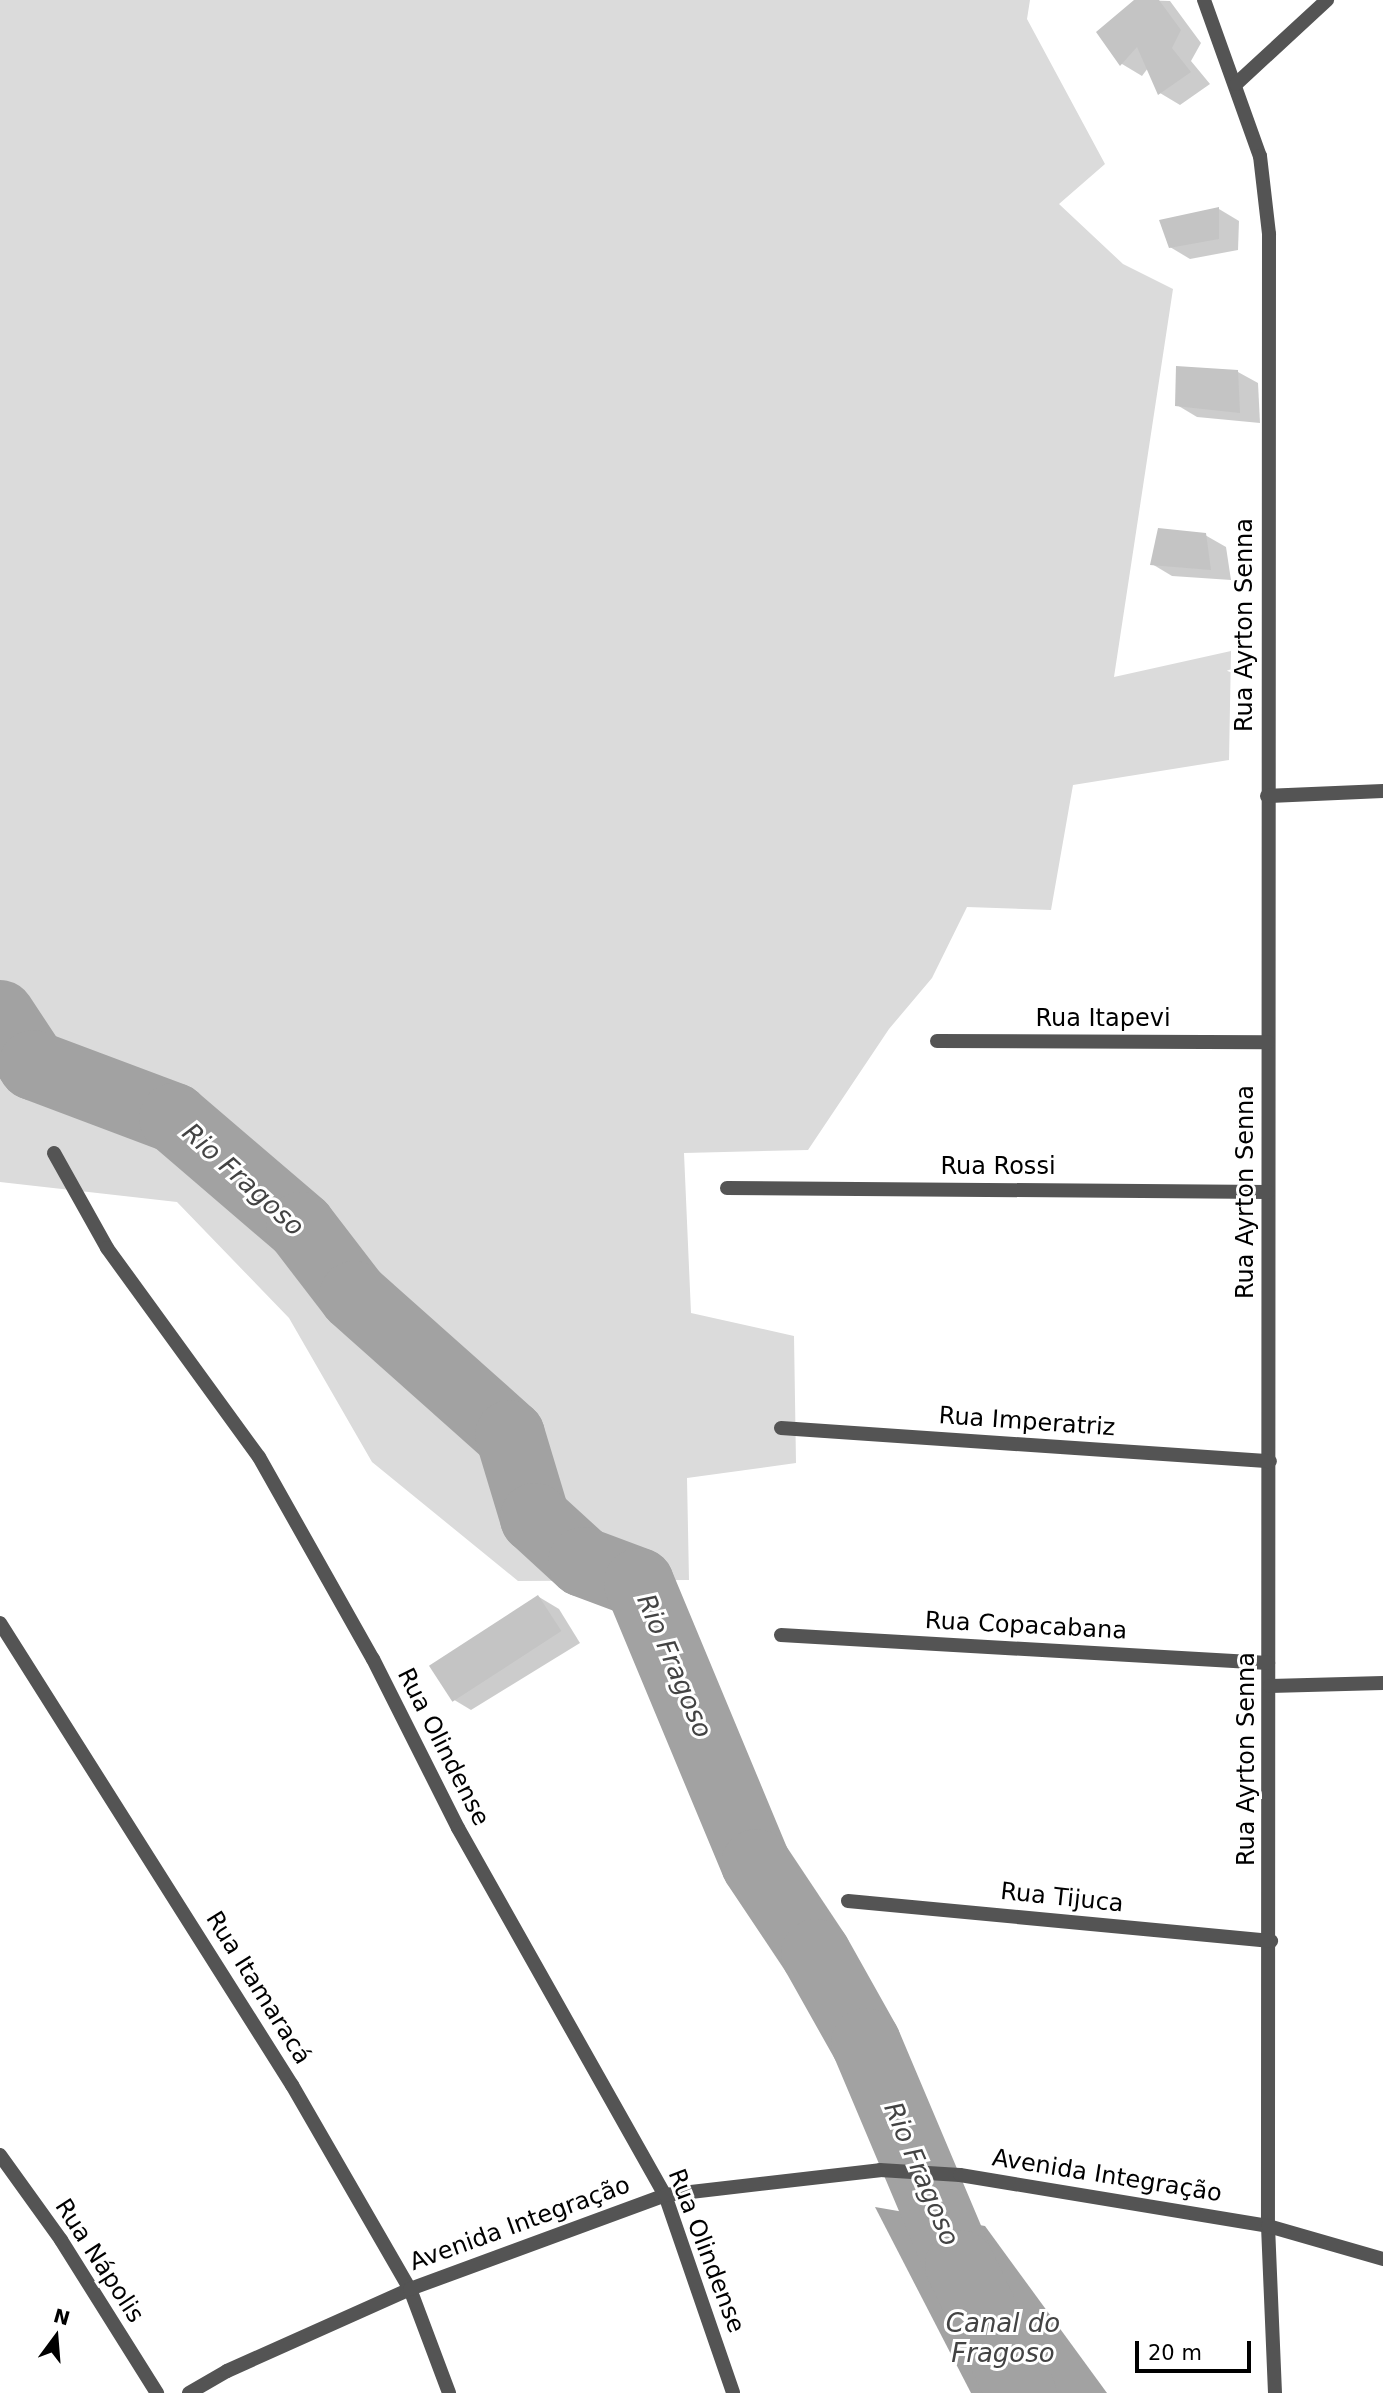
<!DOCTYPE html>
<meta charset="utf-8">
<style>
body{margin:0}
#map{position:relative;width:1383px;height:2393px;overflow:hidden;background:#fff;font-family:"DejaVu Sans",sans-serif}
div>[style]{position:absolute}
.green>*{inset:0;background:#dbdbdb}
.water>*{inset:0;background:#a2a2a2}
.shadow>*{inset:0;background:#0003}
.river>*{height:70px;margin:-35px;padding:0 35px;transform-origin:35px;border-radius:35px;background:#a2a2a2}
.building>*{inset:0;background:#c4c4c4;transform-origin:0 0}
.street>*{height:14px;margin:-7px;padding:0 7px;transform-origin:7px;border-radius:7px;background:#545454}
span{translate:-50% -50%;white-space:nowrap;text-align:center;line-height:1.15;-webkit-text-stroke:6px #fff;paint-order:stroke}
.street-label{font-size:24px;color:#000}
.water-label{font-size:26px;color:#434343;font-style:italic}
.north{position:absolute;left:21px;top:2302px;width:70px;height:70px;-webkit-text-stroke:5px #fff;paint-order:stroke;rotate:16deg;font-size:19px;font-weight:700;line-height:28px;text-align:center;color:#000}
.north::after{content:'';display:block;margin:auto;width:24px;height:32px;background:#000;clip-path:polygon(50% 0,100% 100%,50% 72%,0 100%)}
.scale{position:absolute;left:1135px;top:2341px;width:116px;height:32px;box-sizing:border-box;border:4px solid #000;border-top:0;padding-left:9px;font-size:21px;line-height:24px;white-space:nowrap;color:#000;-webkit-text-stroke:5px #fff;paint-order:stroke}
</style>
<div id="map">
<div class="green">
<div style="clip-path:polygon(0 0,1030px 0,1027px 19px,1105px 164px,1059px 204px,1123px 264px,1173px 289px,1114px 677px,1231px 651px,1229px 760px,1073px 785px,1051px 910px,967px 907px,932px 978px,889px 1029px,808px 1150px,684px 1153px,691px 1313px,794px 1336px,796px 1463px,687px 1478px,689px 1580px,518px 1581px,372px 1462px,289px 1318px,177px 1202px,0 1182px)"></div>
</div>
<div class="water">
<div style="clip-path:polygon(875px 2207px,985px 2226px,1107px 2393px,971px 2393px)"></div>
</div>
<div class="shadow">
<div style="clip-path:polygon(1137px 0,1170px 1px,1201px 43px,1191px 61px,1210px 84px,1180px 105px,1160px 93px,1148px 68px,1142px 76px,1122px 64px,1098px 32px)"></div>
<div style="clip-path:polygon(1219px 209px,1239px 221px,1238px 250px,1190px 259px,1170px 247px)"></div>
<div style="clip-path:polygon(1238px 372px,1258px 383px,1260px 423px,1197px 417px,1177px 405px)"></div>
<div style="clip-path:polygon(1205px 535px,1226px 547px,1231px 580px,1172px 576px,1152px 564px)"></div>
<div style="clip-path:polygon(539px 1597px,559px 1609px,580px 1643px,471px 1710px,451px 1698px)"></div>
</div>
<div class="river">
<div style="left:0;top:1015px;width:60px;rotate:56.6deg"></div>
<div style="left:33px;top:1065px;width:151px;rotate:20.6deg"></div>
<div style="left:174px;top:1118px;width:167px;rotate:40.6deg"></div>
<div style="left:301px;top:1227px;width:87px;rotate:52.5deg"></div>
<div style="left:354px;top:1296px;width:209px;rotate:41.7deg"></div>
<div style="left:510px;top:1435px;width:87px;rotate:73.2deg"></div>
<div style="left:535px;top:1518px;width:65px;rotate:42.5deg"></div>
<div style="left:583px;top:1562px;width:60px;rotate:20.6deg"></div>
<div style="left:639px;top:1583px;width:304px;rotate:67.4deg"></div>
<div style="left:756px;top:1864px;width:108px;rotate:56.3deg"></div>
<div style="left:816px;top:1954px;width:102px;rotate:60.7deg"></div>
<div style="left:866px;top:2043px;width:241px;rotate:67.1deg"></div>
<div style="left:960px;top:2265px;width:142px;rotate:64.5deg"></div>
</div>
<div class="building">
<div style="clip-path:polygon(1134px 0,1159px 0,1181px 30px,1172px 48px,1191px 72px,1158px 95px,1137px 47px,1120px 66px,1096px 32px)"></div>
<div style="clip-path:polygon(1219px 207px,1219px 239px,1169px 248px,1159px 220px)"></div>
<div style="clip-path:polygon(1176px 366px,1238px 370px,1240px 413px,1175px 406px)"></div>
<div style="clip-path:polygon(1158px 528px,1206px 533px,1211px 570px,1150px 565px)"></div>
<div style="left:538px;top:1595px;width:43px;height:130px;rotate:57deg"></div>
</div>
<div class="street">
<div style="left:1204px;top:0;width:166px;rotate:70.3deg"></div>
<div style="left:1260px;top:156px;width:79px;rotate:83.4deg"></div>
<div style="left:1269px;top:234px;width:1992px;rotate:90.03deg"></div>
<div style="left:1268px;top:2226px;width:167px;rotate:87.6deg"></div>
<div style="left:1236px;top:84px;width:124px;rotate:-42.7deg"></div>
<div style="left:1267px;top:796px;width:116px;rotate:-2.5deg"></div>
<div style="left:937px;top:1041px;width:331px;rotate:0.2deg"></div>
<div style="left:54px;top:1153px;width:109px;rotate:60.8deg"></div>
<div style="left:107px;top:1248px;width:258px;rotate:54deg"></div>
<div style="left:259px;top:1457px;width:232px;rotate:60.6deg"></div>
<div style="left:373px;top:1659px;width:189px;rotate:63.3deg"></div>
<div style="left:458px;top:1828px;width:421px;rotate:60.6deg"></div>
<div style="left:665px;top:2195px;width:209px;rotate:71deg"></div>
<div style="left:727px;top:1188px;width:541px;rotate:0.42deg"></div>
<div style="left:781px;top:1428px;width:490px;rotate:3.9deg"></div>
<div style="left:0;top:1623px;width:547px;rotate:57.71deg"></div>
<div style="left:292px;top:2085px;width:236px;rotate:60deg"></div>
<div style="left:410px;top:2289px;width:111px;rotate:69.4deg"></div>
<div style="left:781px;top:1635px;width:488px;rotate:3.3deg"></div>
<div style="left:1270px;top:1686px;width:113px;rotate:-1.5deg"></div>
<div style="left:848px;top:1901px;width:425px;rotate:5.4deg"></div>
<div style="left:0;top:2155px;width:105px;rotate:54.3deg"></div>
<div style="left:61px;top:2240px;width:181px;rotate:57.9deg"></div>
<div style="left:189px;top:2393px;width:44px;rotate:-30.1deg"></div>
<div style="left:227px;top:2371px;width:201px;rotate:-24.1deg"></div>
<div style="left:410px;top:2289px;width:272px;rotate:-20.2deg"></div>
<div style="left:665px;top:2195px;width:216px;rotate:-6.6deg"></div>
<div style="left:880px;top:2170px;width:80px;rotate:3.6deg"></div>
<div style="left:960px;top:2175px;width:312px;rotate:9.4deg"></div>
<div style="left:1268px;top:2226px;width:120px;rotate:16deg"></div>
</div>
<div class="street-label">
<span style="left:1245px;top:625px;rotate:-90deg">Rua Ayrton Senna</span>
<span style="left:1103px;top:1019px">Rua Itapevi</span>
<span style="left:998px;top:1167px">Rua Rossi</span>
<span style="left:1246px;top:1192px;rotate:-90deg">Rua Ayrton Senna</span>
<span style="left:1027px;top:1422px;rotate:4deg">Rua Imperatriz</span>
<span style="left:1026px;top:1626px;rotate:3deg">Rua Copacabana</span>
<span style="left:443px;top:1747px;rotate:63deg">Rua Olindense</span>
<span style="left:1247px;top:1759px;rotate:-90deg">Rua Ayrton Senna</span>
<span style="left:1062px;top:1898px;rotate:6deg">Rua Tijuca</span>
<span style="left:258px;top:1988px;rotate:58deg">Rua Itamaracá</span>
<span style="left:1107px;top:2176px;rotate:9deg">Avenida Integração</span>
<span style="left:520px;top:2224px;rotate:-20deg">Avenida Integração</span>
<span style="left:706px;top:2251px;rotate:69deg">Rua Olindense</span>
<span style="left:99px;top:2261px;rotate:57deg">Rua Nápolis</span>
</div>
<div class="water-label">
<span style="left:243px;top:1180px;rotate:42deg">Rio Fragoso</span>
<span style="left:674px;top:1666px;rotate:67deg">Rio Fragoso</span>
<span style="left:921px;top:2174px;rotate:67deg">Rio Fragoso</span>
<span style="left:1003px;top:2339px">Canal do<br>Fragoso</span>
</div>
<div class="north">N</div>
<div class="scale">20 m</div>
</div>
